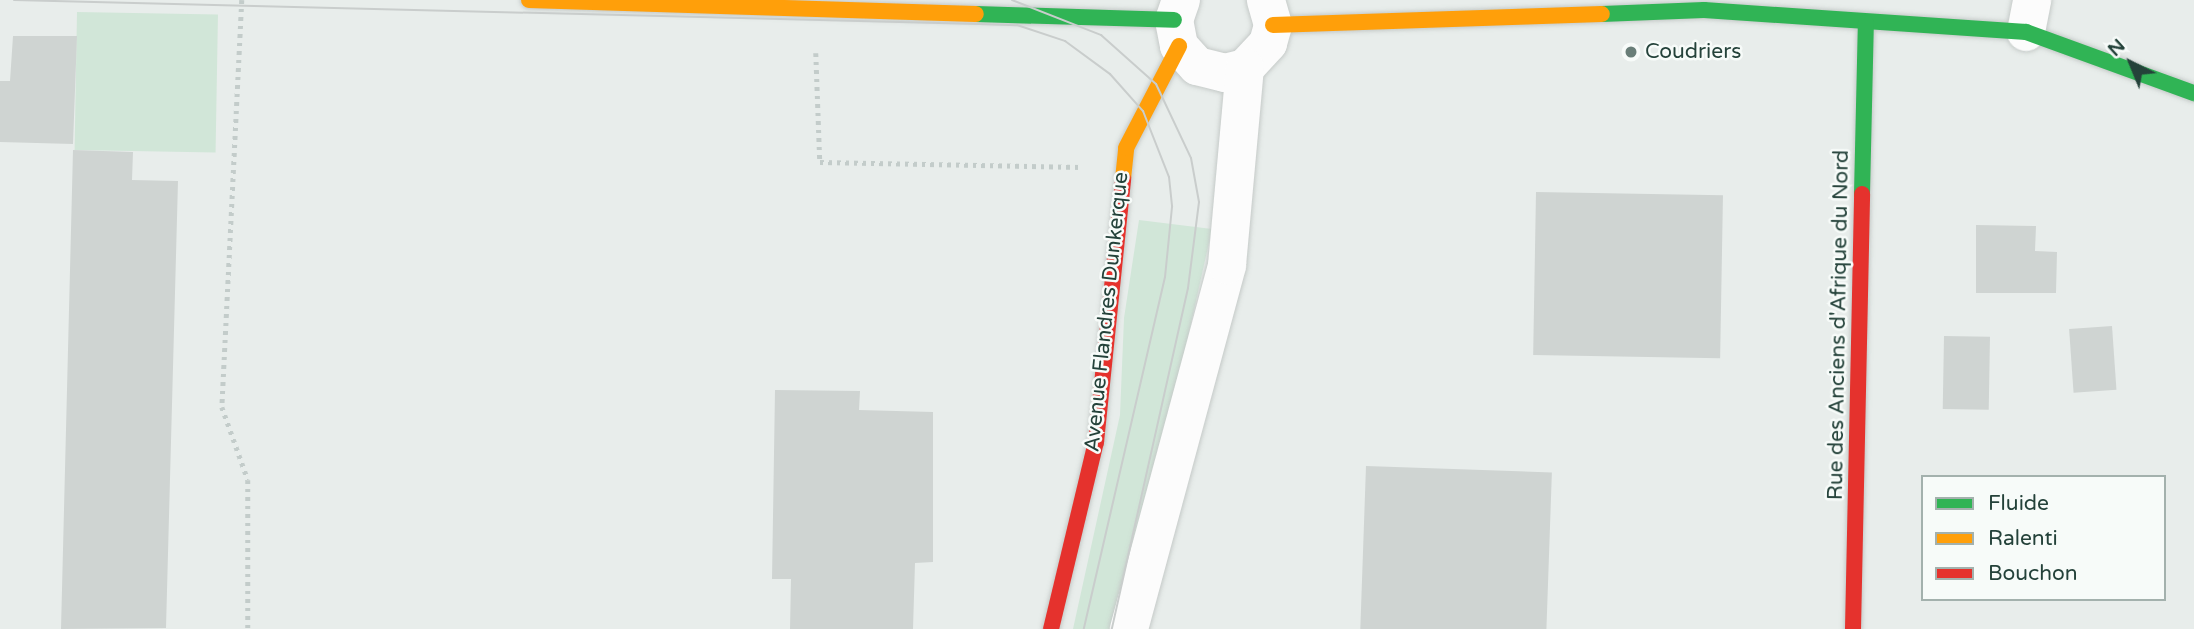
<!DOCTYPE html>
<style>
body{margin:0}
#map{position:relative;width:2194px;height:629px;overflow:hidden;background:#e8edeb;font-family:"Varela Round",sans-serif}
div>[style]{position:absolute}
.green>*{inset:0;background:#d1e6d8;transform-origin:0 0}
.building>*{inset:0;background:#cfd4d2;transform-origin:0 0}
.path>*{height:4.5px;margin-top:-2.25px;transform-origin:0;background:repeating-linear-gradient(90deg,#c3ccca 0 3.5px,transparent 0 8.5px)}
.roads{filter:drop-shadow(0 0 2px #c5cac8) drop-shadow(0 0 2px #c5cac8)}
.street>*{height:38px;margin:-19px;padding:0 19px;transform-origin:19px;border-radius:19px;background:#fcfcfc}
.fast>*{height:16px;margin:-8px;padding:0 8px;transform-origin:8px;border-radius:8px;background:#30b455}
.slow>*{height:16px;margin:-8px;padding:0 8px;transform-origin:8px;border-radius:8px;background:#ff9f0a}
.jam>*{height:16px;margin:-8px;padding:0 8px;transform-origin:8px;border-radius:8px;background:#e5322d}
.tram>*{height:2px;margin:-1px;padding:0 1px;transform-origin:1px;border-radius:1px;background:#c9cdcc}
.dots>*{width:19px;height:19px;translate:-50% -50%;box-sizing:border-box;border:4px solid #f7fbf9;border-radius:50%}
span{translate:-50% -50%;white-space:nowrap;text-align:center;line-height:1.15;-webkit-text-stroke:5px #f7fbf9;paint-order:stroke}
.poi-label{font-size:21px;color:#24423a}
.left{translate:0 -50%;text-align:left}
.street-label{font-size:21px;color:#24423a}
.legend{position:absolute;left:1921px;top:475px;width:245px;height:126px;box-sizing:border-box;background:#f7fbf9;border:2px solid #a3b1ad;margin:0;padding:9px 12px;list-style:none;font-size:21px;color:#24423a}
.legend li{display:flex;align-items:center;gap:14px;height:35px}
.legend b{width:35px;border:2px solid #a3b1ad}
.north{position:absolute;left:2096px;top:28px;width:70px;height:70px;-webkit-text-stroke:5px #f7fbf9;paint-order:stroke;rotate:317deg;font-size:19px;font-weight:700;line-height:28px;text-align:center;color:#24423a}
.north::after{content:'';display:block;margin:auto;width:24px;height:32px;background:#24423a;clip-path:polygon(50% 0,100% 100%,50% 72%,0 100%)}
</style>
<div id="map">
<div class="green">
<div style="left:77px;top:12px;width:141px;height:138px;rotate:1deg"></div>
<div style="clip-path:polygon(1139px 220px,1212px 229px,1123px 629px,1073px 629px,1120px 415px,1124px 318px)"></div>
</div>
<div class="building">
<div style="clip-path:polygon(13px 36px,77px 36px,73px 144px,0 142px,0 81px,10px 81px)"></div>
<div style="clip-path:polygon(73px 150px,133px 152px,132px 180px,178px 181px,166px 628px,61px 629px)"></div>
<div style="left:1536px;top:192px;width:187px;height:163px;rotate:1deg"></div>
<div style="clip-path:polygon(1976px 225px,2036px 226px,2035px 251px,2057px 252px,2056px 293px,1976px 293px)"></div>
<div style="left:2112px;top:326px;width:64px;height:43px;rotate:86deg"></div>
<div style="left:1944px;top:336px;width:46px;height:73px;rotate:1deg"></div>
<div style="clip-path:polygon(775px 390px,860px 391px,859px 410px,933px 412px,933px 562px,915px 563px,913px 629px,790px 629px,791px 579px,772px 579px)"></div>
<div style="left:1366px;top:466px;width:186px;height:163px;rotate:2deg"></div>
</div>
<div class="path">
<div style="left:242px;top:0;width:407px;rotate:92.8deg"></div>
<div style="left:222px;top:407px;width:77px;rotate:70.4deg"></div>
<div style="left:248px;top:480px;width:149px;rotate:90deg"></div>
<div style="left:816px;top:53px;width:109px;rotate:87.9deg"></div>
<div style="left:820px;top:162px;width:261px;rotate:1.1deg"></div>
</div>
<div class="roads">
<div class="street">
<div style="left:1181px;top:0;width:21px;rotate:109deg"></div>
<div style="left:1174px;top:20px;width:26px;rotate:79deg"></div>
<div style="left:1179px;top:46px;width:27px;rotate:48deg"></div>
<div style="left:1197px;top:66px;width:29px;rotate:14deg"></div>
<div style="left:1225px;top:73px;width:21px;rotate:-14deg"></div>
<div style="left:1245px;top:68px;width:34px;rotate:-47deg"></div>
<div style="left:1268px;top:43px;width:19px;rotate:-74deg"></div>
<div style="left:1273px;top:25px;width:26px;rotate:-106deg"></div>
<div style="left:2026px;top:32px;width:33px;rotate:-79deg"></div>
<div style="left:1129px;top:629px;width:377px;rotate:-74.9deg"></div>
<div style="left:1227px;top:265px;width:198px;rotate:-84.8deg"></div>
</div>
<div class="fast">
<div style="left:976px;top:14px;width:198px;rotate:1.7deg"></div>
<div style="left:1602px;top:14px;width:102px;rotate:-2.2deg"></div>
<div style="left:1704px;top:10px;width:323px;rotate:3.9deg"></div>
<div style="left:2026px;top:32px;width:179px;rotate:20deg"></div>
<div style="left:1862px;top:194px;width:171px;rotate:-88.7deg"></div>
</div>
<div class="slow">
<div style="left:529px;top:0;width:447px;rotate:1.8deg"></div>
<div style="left:1273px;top:25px;width:329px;rotate:-1.9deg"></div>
<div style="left:1123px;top:179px;width:31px;rotate:-84deg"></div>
<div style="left:1126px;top:148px;width:115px;rotate:-62.5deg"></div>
</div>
<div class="jam">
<div style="left:1051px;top:629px;width:192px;rotate:-76.5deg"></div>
<div style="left:1096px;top:442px;width:264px;rotate:-84.1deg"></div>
<div style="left:1853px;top:629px;width:435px;rotate:-88.8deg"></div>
</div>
</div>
<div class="tram">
<div style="left:14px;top:0;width:965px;rotate:1.42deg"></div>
<div style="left:979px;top:24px;width:38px;rotate:2deg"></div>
<div style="left:1017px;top:25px;width:51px;rotate:18.4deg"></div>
<div style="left:1065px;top:41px;width:56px;rotate:36.3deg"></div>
<div style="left:1110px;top:74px;width:50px;rotate:48.3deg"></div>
<div style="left:1143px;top:111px;width:71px;rotate:68.5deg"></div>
<div style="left:1169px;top:177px;width:30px;rotate:84deg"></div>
<div style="left:1172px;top:207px;width:70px;rotate:95.7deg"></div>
<div style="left:1165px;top:277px;width:361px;rotate:103deg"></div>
<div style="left:1012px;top:0;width:96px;rotate:21.5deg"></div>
<div style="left:1101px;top:35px;width:74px;rotate:41.7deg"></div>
<div style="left:1156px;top:84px;width:82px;rotate:64.7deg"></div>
<div style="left:1191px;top:158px;width:45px;rotate:79.7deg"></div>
<div style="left:1199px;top:202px;width:87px;rotate:97.3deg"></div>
<div style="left:1188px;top:288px;width:349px;rotate:102.6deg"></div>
</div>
<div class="dots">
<div style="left:1631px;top:52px;background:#697e78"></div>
</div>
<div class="poi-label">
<span class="left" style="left:1645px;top:52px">Coudriers</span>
</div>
<div class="street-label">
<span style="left:1107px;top:312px;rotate:-84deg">Avenue Flandres Dunkerque</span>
<span style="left:1839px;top:325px;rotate:-89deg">Rue des Anciens d'Afrique du Nord</span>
</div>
<ul class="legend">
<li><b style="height:9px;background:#30b455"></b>Fluide</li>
<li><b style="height:9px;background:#ff9f0a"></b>Ralenti</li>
<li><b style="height:9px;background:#e5322d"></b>Bouchon</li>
</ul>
<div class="north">N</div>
</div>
